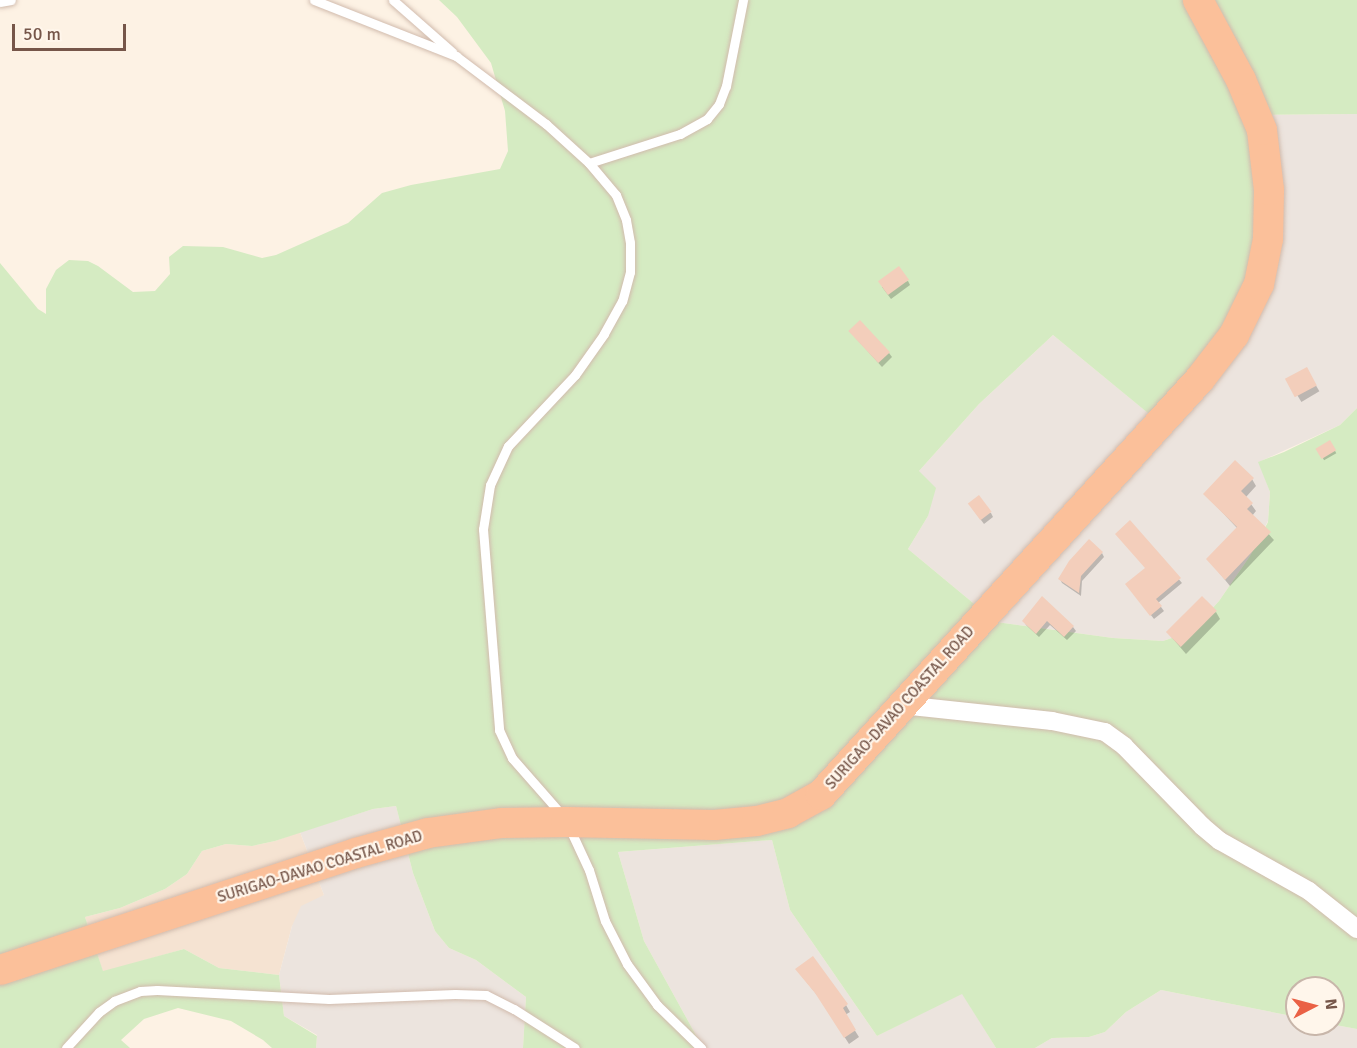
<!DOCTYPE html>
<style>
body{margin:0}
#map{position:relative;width:1357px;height:1048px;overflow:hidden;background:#fdf2e4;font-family:Signika,sans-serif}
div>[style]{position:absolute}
.residential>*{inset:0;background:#f5e3d2}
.industrial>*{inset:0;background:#ece4de}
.green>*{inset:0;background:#d5ebc2}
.shadow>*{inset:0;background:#0003;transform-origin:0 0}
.building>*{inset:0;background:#f3cebb;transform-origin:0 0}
.roads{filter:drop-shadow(0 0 2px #d1bbad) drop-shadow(0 0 2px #d1bbad)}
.service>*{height:9px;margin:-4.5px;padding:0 4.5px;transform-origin:4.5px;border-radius:4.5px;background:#fff}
.minor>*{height:18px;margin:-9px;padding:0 9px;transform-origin:9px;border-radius:9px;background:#fff}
.trunk>*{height:30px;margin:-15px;padding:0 15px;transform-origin:15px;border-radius:15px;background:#fbc09a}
span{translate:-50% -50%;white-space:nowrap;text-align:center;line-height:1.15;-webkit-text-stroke:4.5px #fff6eb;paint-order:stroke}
.street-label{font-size:15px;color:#765649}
.north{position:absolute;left:1285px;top:976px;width:60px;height:60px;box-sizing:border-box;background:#fff6eb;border:2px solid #c8b6aa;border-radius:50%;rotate:84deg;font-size:16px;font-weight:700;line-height:24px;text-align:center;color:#765649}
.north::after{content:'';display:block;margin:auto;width:21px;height:27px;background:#ea6145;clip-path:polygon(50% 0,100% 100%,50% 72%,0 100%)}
.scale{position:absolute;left:12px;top:24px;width:114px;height:27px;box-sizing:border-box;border:3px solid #765649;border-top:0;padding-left:8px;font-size:18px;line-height:21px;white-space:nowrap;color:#765649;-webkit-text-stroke:4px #fff6eb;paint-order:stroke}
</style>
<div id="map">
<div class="residential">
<div style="clip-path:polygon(300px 832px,324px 895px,292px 926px,279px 975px,219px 968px,184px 949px,103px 972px,85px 917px,120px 908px,165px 889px,187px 874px,202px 851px,226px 844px,252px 846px,275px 841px)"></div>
</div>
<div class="industrial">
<div style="clip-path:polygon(1357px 114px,1357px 408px,1340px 425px,1259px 462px,1270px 492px,1268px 521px,1250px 556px,1219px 601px,1192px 631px,1163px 641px,1113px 638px,996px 622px,908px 549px,928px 516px,919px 471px,979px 404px,1053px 335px,1153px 417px,1255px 115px)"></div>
<div style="clip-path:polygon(396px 806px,413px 873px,435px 931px,449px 948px,476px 960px,526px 997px,523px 1048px,316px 1048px,317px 1035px,284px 1016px,279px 975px,292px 926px,301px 906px,324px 895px,300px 832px,373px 809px)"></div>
<div style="clip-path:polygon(772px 840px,790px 910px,877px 1036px,962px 993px,996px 1048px,703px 1048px,644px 941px,618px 852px)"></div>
<div style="clip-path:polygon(1161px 990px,1297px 1017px,1297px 1024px,1330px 1024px,1357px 1029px,1357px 1048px,1035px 1048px,1052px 1038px,1089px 1037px,1105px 1032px,1126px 1012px)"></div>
</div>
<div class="green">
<div style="clip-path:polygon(439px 0,1357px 0,1357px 114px,1256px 115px,1258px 249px,1224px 333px,1154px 418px,1053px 335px,979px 404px,919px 471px,936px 488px,928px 516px,908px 549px,996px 622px,1113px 638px,1163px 641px,1192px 631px,1219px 601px,1250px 556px,1268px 522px,1270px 492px,1258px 462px,1284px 452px,1340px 425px,1357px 408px,1357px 1029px,1330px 1024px,1333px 1024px,1333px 988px,1297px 988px,1297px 1017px,1161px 990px,1126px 1012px,1105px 1032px,1089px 1037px,1052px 1038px,1035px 1048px,996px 1048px,962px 994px,877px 1036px,790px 910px,772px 840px,618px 852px,644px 941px,703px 1048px,523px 1048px,526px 997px,476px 960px,449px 948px,435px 931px,413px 873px,396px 806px,373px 809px,275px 841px,252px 846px,226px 844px,202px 851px,187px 874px,165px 889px,120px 908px,85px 917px,103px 971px,184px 949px,219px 968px,279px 975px,284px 1016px,317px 1036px,316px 1048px,272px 1048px,263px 1040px,231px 1021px,178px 1008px,144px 1019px,121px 1040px,130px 1048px,0 1048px,0 263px,38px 309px,46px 314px,46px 289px,56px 270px,69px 260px,88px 261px,98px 266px,133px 292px,155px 291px,170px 274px,169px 257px,183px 246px,223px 247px,262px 258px,276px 255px,348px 223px,382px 193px,411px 185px,500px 169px,508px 151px,505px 111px,491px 63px,457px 17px)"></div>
</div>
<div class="shadow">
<div style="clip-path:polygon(908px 281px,910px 285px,891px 299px,882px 287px)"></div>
<div style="clip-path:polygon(853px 335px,889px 353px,892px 357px,882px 367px)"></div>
<div style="left:1306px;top:369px;width:26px;height:21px;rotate:59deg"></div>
<div style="left:1330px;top:442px;width:13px;height:14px;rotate:61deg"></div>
<div style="clip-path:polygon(1252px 479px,1256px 486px,1246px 497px,1256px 511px,1252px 516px,1274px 540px,1230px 586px,1208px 559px,1237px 528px,1205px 494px)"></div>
<div style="clip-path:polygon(972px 508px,991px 513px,993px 517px,984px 524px)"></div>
<div style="clip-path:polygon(1130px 522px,1182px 583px,1158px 603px,1164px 611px,1154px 619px,1130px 588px,1146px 569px)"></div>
<div style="clip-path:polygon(1102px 553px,1104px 557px,1082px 581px,1081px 596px,1062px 583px,1060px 579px)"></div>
<div style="clip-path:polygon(1043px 598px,1073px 627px,1076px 631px,1067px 640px,1050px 625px,1039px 637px,1026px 625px,1024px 621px)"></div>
<div style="clip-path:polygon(1216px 612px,1220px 619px,1186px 654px,1168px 633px)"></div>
<div style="clip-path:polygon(797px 970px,846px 1005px,850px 1012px,845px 1015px,859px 1037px,849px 1044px,821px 1000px)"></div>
</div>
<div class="building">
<div style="left:899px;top:266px;width:17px;height:26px;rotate:54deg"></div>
<div style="left:860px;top:320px;width:44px;height:16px;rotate:47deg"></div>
<div style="left:1307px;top:367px;width:21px;height:25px;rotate:62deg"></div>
<div style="left:1330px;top:440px;width:12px;height:17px;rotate:59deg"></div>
<div style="clip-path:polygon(1235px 460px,1254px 478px,1241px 491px,1253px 503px,1247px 509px,1271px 532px,1225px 580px,1206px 559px,1237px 527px,1203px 494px)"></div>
<div style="left:979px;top:495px;width:21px;height:14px;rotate:53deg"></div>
<div style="clip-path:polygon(1130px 520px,1181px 578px,1156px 599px,1162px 606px,1150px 616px,1125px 584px,1145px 568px,1115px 534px)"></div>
<div style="clip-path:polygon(1089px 539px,1103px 552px,1081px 576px,1079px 593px,1058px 579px,1069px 561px)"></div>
<div style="clip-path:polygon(1042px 596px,1074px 626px,1064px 637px,1047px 621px,1036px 634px,1022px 621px)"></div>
<div style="left:1202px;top:596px;width:21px;height:51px;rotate:45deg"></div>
<div style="clip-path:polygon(813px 956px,848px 1004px,843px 1008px,856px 1030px,844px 1038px,815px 993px,795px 969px)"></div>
</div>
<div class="roads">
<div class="service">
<div style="left:314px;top:0;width:153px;rotate:21.5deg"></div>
<div style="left:456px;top:56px;width:113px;rotate:37.1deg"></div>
<div style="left:546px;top:124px;width:58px;rotate:42.2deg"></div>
<div style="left:589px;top:163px;width:42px;rotate:49.8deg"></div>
<div style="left:616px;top:195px;width:27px;rotate:68deg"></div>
<div style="left:626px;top:220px;width:23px;rotate:80deg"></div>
<div style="left:630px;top:243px;width:29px;rotate:90deg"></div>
<div style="left:630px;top:272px;width:30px;rotate:105deg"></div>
<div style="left:622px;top:301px;width:38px;rotate:119deg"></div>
<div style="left:604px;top:334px;width:50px;rotate:125.3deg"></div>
<div style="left:575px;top:375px;width:98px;rotate:133.3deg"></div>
<div style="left:508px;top:446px;width:43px;rotate:114.8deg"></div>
<div style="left:490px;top:485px;width:45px;rotate:99deg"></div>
<div style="left:483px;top:529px;width:202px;rotate:85.4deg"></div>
<div style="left:499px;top:730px;width:31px;rotate:65deg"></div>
<div style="left:512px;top:758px;width:76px;rotate:48.7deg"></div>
<div style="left:393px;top:0;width:79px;rotate:41.4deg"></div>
<div style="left:0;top:2px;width:11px;rotate:-10deg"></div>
<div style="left:589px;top:163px;width:96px;rotate:-17.7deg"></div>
<div style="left:680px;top:134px;width:31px;rotate:-29deg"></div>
<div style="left:707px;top:119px;width:19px;rotate:-51deg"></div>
<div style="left:719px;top:104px;width:19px;rotate:-69deg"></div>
<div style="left:726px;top:86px;width:88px;rotate:-78.8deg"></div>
<div style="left:569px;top:827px;width:47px;rotate:65.1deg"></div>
<div style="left:589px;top:870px;width:53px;rotate:72.6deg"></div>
<div style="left:605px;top:921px;width:48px;rotate:62.9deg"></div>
<div style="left:627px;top:964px;width:51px;rotate:53.8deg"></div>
<div style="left:657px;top:1005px;width:62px;rotate:44.3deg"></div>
<div style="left:66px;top:1048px;width:49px;rotate:-47.5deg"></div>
<div style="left:99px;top:1012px;width:19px;rotate:-36deg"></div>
<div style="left:114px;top:1001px;width:28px;rotate:-21deg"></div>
<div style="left:140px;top:991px;width:17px;rotate:-3deg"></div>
<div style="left:157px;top:990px;width:172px;rotate:3deg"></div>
<div style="left:329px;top:999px;width:126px;rotate:-2.3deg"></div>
<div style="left:455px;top:994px;width:31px;rotate:2deg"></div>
<div style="left:486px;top:995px;width:31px;rotate:27deg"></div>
<div style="left:514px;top:1009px;width:72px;rotate:32.6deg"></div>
</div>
<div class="minor">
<div style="left:902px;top:705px;width:151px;rotate:6.1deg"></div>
<div style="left:1052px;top:721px;width:54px;rotate:11.7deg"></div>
<div style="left:1105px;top:732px;width:24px;rotate:36deg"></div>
<div style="left:1124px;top:746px;width:112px;rotate:45.7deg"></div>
<div style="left:1202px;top:826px;width:23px;rotate:40deg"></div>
<div style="left:1220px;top:841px;width:102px;rotate:29.3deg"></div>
<div style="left:1309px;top:891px;width:61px;rotate:38.4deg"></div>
</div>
<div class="trunk">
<div style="left:0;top:970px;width:375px;rotate:-18.2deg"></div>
<div style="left:356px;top:853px;width:75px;rotate:-15.5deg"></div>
<div style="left:428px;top:833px;width:75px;rotate:-7.7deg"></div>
<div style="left:502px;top:823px;width:64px;rotate:-0.9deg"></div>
<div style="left:566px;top:822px;width:148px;rotate:1.2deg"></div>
<div style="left:714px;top:825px;width:43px;rotate:-5.3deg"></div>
<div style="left:757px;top:821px;width:32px;rotate:-14deg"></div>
<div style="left:788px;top:813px;width:38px;rotate:-29deg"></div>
<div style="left:821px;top:795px;width:563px;rotate:-47.66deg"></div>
<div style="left:1200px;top:379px;width:56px;rotate:-52.3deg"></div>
<div style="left:1234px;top:335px;width:57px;rotate:-63.9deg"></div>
<div style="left:1259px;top:284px;width:46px;rotate:-78.7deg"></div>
<div style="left:1268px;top:239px;width:49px;rotate:-88.8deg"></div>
<div style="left:1269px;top:190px;width:60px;rotate:-96.7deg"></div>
<div style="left:1262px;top:130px;width:54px;rotate:-112.8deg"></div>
<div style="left:1241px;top:80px;width:91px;rotate:-118.3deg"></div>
</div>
</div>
<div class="street-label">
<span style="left:900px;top:708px;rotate:-48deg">SURIGAO-DAVAO COASTAL ROAD</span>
<span style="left:320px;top:867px;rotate:-17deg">SURIGAO-DAVAO COASTAL ROAD</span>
</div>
<div class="north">N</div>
<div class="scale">50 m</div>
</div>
